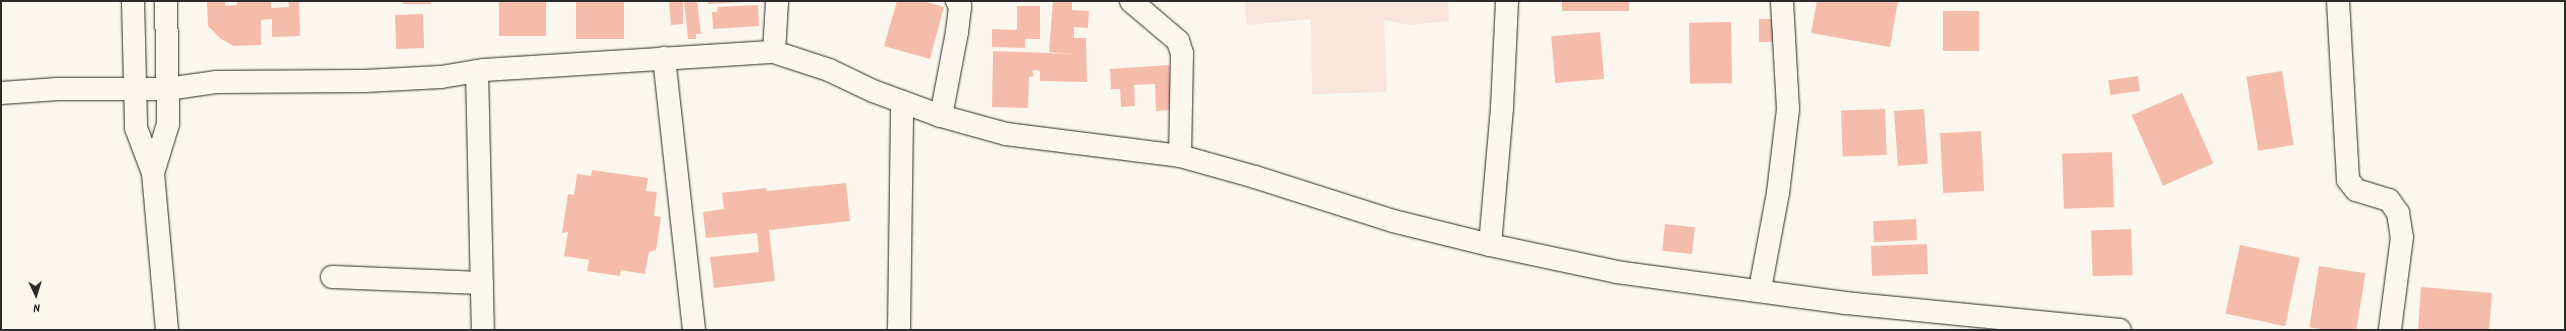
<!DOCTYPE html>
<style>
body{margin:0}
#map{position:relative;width:2566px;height:331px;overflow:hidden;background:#fbf7ec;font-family:Kalam,sans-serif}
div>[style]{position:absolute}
.built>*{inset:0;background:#f9e5d9}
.building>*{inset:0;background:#f5bcac;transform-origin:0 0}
.roads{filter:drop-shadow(0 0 1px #2b2b2b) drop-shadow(0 0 1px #2b2b2b)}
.street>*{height:22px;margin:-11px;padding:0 11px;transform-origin:11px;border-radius:11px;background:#fbf7ec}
.secondary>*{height:22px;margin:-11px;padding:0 11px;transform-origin:11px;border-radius:11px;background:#fbf7ec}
span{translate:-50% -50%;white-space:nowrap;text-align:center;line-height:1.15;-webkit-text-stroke:3px #fbf7ec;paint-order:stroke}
.frame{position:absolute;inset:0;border:2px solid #2b2b2b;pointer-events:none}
.north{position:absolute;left:16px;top:275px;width:40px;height:40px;-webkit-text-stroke:3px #fbf7ec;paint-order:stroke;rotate:176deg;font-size:11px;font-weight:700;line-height:16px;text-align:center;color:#2b2b2b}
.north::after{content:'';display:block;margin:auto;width:14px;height:18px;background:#2b2b2b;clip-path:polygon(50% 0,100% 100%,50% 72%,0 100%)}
</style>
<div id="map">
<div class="built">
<div style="clip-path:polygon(1245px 1px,1448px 1px,1449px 21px,1410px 25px,1384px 20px,1387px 92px,1312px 94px,1311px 19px,1246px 25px)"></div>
</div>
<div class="building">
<div style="clip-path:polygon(207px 1px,225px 1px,225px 6px,237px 5px,237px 1px,271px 1px,271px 8px,289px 7px,288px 1px,299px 1px,300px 36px,272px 37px,272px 19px,261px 20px,261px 45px,234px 46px,221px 39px,208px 26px)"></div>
<div style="left:403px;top:1px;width:28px;height:3px"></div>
<div style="left:499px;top:1px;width:47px;height:35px"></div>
<div style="left:576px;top:1px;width:48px;height:38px"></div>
<div style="clip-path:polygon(669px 1px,683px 1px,683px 24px,671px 25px)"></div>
<div style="clip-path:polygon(684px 1px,697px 1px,701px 34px,696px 34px,696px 39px,688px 39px)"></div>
<div style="clip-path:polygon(708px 1px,745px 1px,745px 2px,708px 4px)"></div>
<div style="clip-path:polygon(897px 1px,923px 1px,944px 7px,930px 59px,884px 46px)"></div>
<div style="clip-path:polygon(1053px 1px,1072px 1px,1072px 10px,1089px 11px,1088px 28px,1074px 27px,1074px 38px,1086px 38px,1087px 82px,1040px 81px,1040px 71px,1035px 70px,1032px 71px,1034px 76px,1029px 77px,1028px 108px,992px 107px,993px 51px,1073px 54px,1049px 52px)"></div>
<div style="left:1562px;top:1px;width:67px;height:10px"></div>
<div style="clip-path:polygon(1817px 1px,1898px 1px,1890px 47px,1811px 33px)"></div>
<div style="clip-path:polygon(758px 5px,759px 26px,713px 29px,712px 12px,717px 12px,718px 7px)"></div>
<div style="clip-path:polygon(1017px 6px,1040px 6px,1040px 39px,1025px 39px,1025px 48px,992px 47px,992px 29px,1017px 30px)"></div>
<div style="left:1943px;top:11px;width:36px;height:40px"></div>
<div style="left:423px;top:14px;width:34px;height:28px;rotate:88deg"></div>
<div style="left:1759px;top:19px;width:20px;height:23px"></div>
<div style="left:1731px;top:22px;width:61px;height:42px;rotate:89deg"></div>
<div style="left:1600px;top:32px;width:47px;height:49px;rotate:85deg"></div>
<div style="clip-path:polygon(1169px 65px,1171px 110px,1156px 111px,1155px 84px,1134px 85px,1135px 106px,1121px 107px,1120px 89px,1111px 89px,1110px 69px)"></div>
<div style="left:2282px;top:71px;width:75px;height:36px;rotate:81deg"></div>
<div style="left:2138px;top:76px;width:15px;height:30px;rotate:82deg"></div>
<div style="left:2182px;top:93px;width:77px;height:55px;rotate:66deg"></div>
<div style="left:1885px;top:109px;width:46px;height:44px;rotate:88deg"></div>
<div style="left:1924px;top:109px;width:55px;height:30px;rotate:86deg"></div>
<div style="left:1981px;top:131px;width:60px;height:41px;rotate:87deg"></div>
<div style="left:2112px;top:152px;width:55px;height:50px;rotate:88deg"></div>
<div style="clip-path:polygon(592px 170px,648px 178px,646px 191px,657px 192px,654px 216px,661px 217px,656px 250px,649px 252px,645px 274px,621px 270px,620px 276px,587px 271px,589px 260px,564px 256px,568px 232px,562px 233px,568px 194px,574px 195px,577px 174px,591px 176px)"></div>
<div style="clip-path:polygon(846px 183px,850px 221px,769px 230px,775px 281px,714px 288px,710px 257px,759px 252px,757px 233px,706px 238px,703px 212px,724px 209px,722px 193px,766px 188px,767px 191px)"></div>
<div style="left:1916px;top:219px;width:21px;height:43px;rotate:87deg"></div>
<div style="left:1665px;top:224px;width:30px;height:27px;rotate:6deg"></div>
<div style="left:2131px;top:229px;width:46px;height:40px;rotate:88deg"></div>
<div style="left:1927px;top:244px;width:30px;height:56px;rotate:88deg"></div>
<div style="left:2240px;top:245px;width:61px;height:70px;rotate:12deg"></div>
<div style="left:2319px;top:266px;width:47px;height:62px;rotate:9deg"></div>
<div style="clip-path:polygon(2421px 287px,2492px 293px,2489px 330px,2418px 330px)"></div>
</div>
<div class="roads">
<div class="street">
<div style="left:1131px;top:1px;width:62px;rotate:40.4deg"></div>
<div style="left:1178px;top:41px;width:13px;rotate:72deg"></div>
<div style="left:1182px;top:53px;width:103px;rotate:91.1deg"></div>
<div style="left:2338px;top:1px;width:179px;rotate:86.8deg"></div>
<div style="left:2348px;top:180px;width:13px;rotate:51deg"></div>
<div style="left:2356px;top:190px;width:34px;rotate:17deg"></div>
<div style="left:2389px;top:200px;width:16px;rotate:55deg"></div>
<div style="left:2398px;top:213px;width:24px;rotate:81deg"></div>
<div style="left:2402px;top:237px;width:94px;rotate:97.4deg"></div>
<div style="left:774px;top:52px;width:51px;rotate:-86.6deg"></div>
<div style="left:664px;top:58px;width:274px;rotate:83.7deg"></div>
<div style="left:477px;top:71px;width:259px;rotate:88.7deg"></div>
<div style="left:941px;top:116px;width:86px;rotate:-79.2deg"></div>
<div style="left:957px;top:32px;width:26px;rotate:-83deg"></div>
<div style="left:960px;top:6px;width:6px;rotate:-121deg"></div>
<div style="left:1490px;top:245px;width:138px;rotate:-85deg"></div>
<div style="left:1502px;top:108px;width:107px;rotate:-87.3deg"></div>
<div style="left:332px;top:277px;width:150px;rotate:2.3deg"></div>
<div style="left:1760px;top:289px;width:98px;rotate:-79.4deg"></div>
<div style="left:1778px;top:193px;width:85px;rotate:-83.2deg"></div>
<div style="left:1788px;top:109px;width:108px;rotate:-93.2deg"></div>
<div style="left:899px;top:330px;width:228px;rotate:-89.2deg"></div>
</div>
<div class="secondary">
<div style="left:133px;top:1px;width:127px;rotate:88.6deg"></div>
<div style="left:136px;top:128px;width:48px;rotate:69.3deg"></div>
<div style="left:153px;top:173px;width:158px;rotate:84.9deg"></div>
<div style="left:1px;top:93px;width:57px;rotate:-4deg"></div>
<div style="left:58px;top:89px;width:109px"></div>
<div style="left:167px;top:89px;width:49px;rotate:-8.1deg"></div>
<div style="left:216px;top:82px;width:149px;rotate:-0.4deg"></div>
<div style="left:365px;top:81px;width:76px;rotate:-3deg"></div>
<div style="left:441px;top:77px;width:44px;rotate:-9.2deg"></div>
<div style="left:484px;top:70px;width:291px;rotate:-3.6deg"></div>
<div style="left:774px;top:52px;width:58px;rotate:18.1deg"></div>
<div style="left:829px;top:70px;width:49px;rotate:25.5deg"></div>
<div style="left:873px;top:91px;width:72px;rotate:20.2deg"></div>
<div style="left:941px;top:116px;width:67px;rotate:15.5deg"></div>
<div style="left:1006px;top:134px;width:175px;rotate:7.2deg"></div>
<div style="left:1180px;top:156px;width:78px;rotate:15.6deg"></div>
<div style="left:1255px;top:177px;width:145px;rotate:17.7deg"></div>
<div style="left:1393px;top:221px;width:100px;rotate:13.9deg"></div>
<div style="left:1490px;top:245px;width:130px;rotate:12deg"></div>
<div style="left:1617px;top:272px;width:230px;rotate:7.7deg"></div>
<div style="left:1845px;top:303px;width:276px;rotate:5.6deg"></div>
<div style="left:153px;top:173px;width:51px;rotate:-73deg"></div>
<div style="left:168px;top:124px;width:123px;rotate:-90.9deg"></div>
</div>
</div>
<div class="frame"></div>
<div class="north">N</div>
</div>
